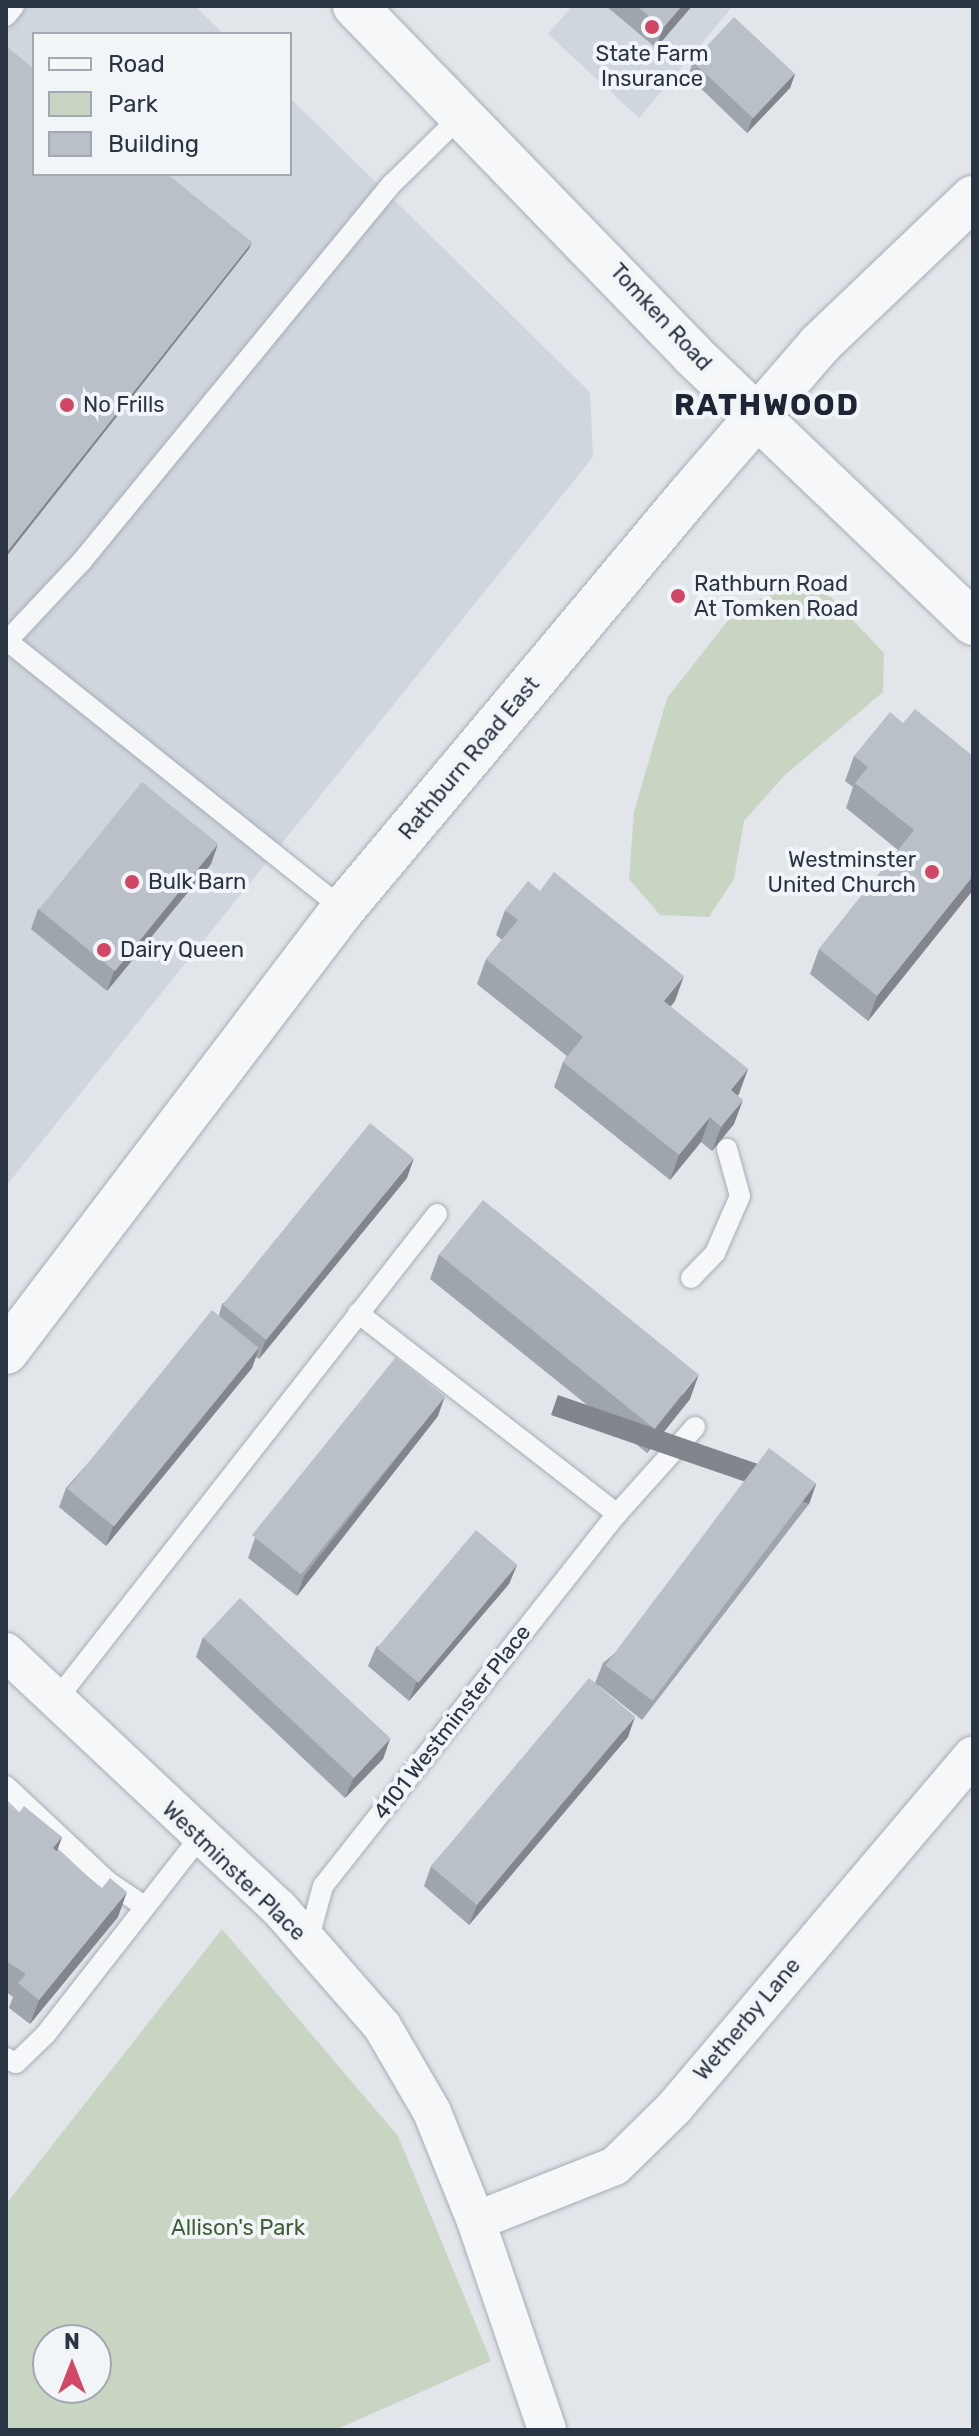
<!DOCTYPE html>
<style>
body{margin:0}
#map{position:relative;width:979px;height:2436px;overflow:hidden;background:#e2e6eb;font-family:Rubik,sans-serif}
div>[style]{position:absolute}
.built>*{inset:0;background:#d0d6dd}
.green>*{inset:0;background:#c9d5c3}
.roads{filter:drop-shadow(0 0 2px #a7adb5) drop-shadow(0 0 2px #a7adb5)}
.service>*{height:20px;margin:-10px;padding:0 10px;transform-origin:10px;border-radius:10px;background:#f5f7f9}
.minor>*{height:38px;margin:-19px;padding:0 19px;transform-origin:19px;border-radius:19px;background:#f5f7f9}
.tertiary>*{height:44px;margin:-22px;padding:0 22px;transform-origin:22px;border-radius:22px;background:#f5f7f9}
.wall>*{inset:0;background:#9fa5ac}
.shaded-wall>*{inset:0;background:#82868c;transform-origin:0 0}
.building>*{inset:0;background:#b9c0c8;transform-origin:0 0}
.dots>*{width:22px;height:22px;translate:-50% -50%;box-sizing:border-box;border:4px solid #f2f5f8;border-radius:50%}
span{translate:-50% -50%;white-space:nowrap;text-align:center;line-height:1.15;-webkit-text-stroke:8px #f2f5f8;paint-order:stroke}
.poi-label{font-size:22px;color:#2a3543}
.left{translate:0 -50%;text-align:left}
.right{translate:-100% -50%;text-align:right}
.street-label{font-size:22px;color:#2a3543}
.park-label{font-size:22px;color:#415f37}
.district-label{font-size:30px;color:#1c2634;font-weight:700;letter-spacing:2px}
.frame{position:absolute;inset:0;border:8px solid #2a3543;pointer-events:none}
.legend{position:absolute;left:32px;top:32px;width:260px;height:144px;box-sizing:border-box;background:#f2f5f8;border:2px solid #a2a8b0;margin:0;padding:10px 14px;list-style:none;font-size:24px;color:#2a3543}
.legend li{display:flex;align-items:center;gap:16px;height:40px}
.legend b{width:40px;border:2px solid #a2a8b0}
.north{position:absolute;left:32px;top:2324px;width:80px;height:80px;box-sizing:border-box;background:#f2f5f8;border:2px solid #a2a8b0;border-radius:50%;rotate:0deg;font-size:22px;font-weight:700;line-height:32px;text-align:center;color:#2a3543}
.north::after{content:'';display:block;margin:auto;width:28px;height:36px;background:#d14765;clip-path:polygon(50% 0,100% 100%,50% 72%,0 100%)}
</style>
<div id="map">
<div class="built">
<div style="clip-path:polygon(6px 6px,195px 6px,224px 34px,34px 34px,34px 174px,290px 174px,290px 98px,590px 392px,593px 457px,6px 1186px)"></div>
<div style="clip-path:polygon(572px 6px,733px 6px,639px 118px,548px 34px)"></div>
</div>
<div class="green">
<div style="clip-path:polygon(789px 583px,831px 597px,884px 653px,883px 692px,784px 776px,744px 821px,734px 879px,709px 917px,660px 915px,629px 879px,634px 812px,667px 698px,733px 614px)"></div>
<div style="clip-path:polygon(evenodd,222px 1929px,398px 2136px,491px 2361px,335px 2430px,6px 2430px,6px 2204px,222px 1929px,48px 2340px,96px 2340px,96px 2388px,48px 2388px,48px 2340px)"></div>
</div>
<div class="roads">
<div class="service">
<div style="left:6px;top:16px;width:13px;rotate:-51deg"></div>
<div style="left:343px;top:909px;width:430px;rotate:-141.4deg"></div>
<div style="left:7px;top:641px;width:110px;rotate:-46.8deg"></div>
<div style="left:82px;top:561px;width:489px;rotate:-50.6deg"></div>
<div style="left:393px;top:183px;width:101px;rotate:-44.6deg"></div>
<div style="left:691px;top:1278px;width:35px;rotate:-46deg"></div>
<div style="left:715px;top:1253px;width:62px;rotate:-66.3deg"></div>
<div style="left:740px;top:1196px;width:49px;rotate:-105.5deg"></div>
<div style="left:358px;top:1313px;width:328px;rotate:37.8deg"></div>
<div style="left:57px;top:1699px;width:616px;rotate:-51.92deg"></div>
<div style="left:6px;top:1786px;width:139px;rotate:43.2deg"></div>
<div style="left:107px;top:1881px;width:45px;rotate:34deg"></div>
<div style="left:308px;top:1941px;width:57px;rotate:-74.7deg"></div>
<div style="left:323px;top:1886px;width:474px;rotate:-51.7deg"></div>
<div style="left:617px;top:1514px;width:117px;rotate:-48.1deg"></div>
<div style="left:6px;top:2058px;width:11px;rotate:27deg"></div>
<div style="left:16px;top:2063px;width:42px;rotate:-44deg"></div>
<div style="left:46px;top:2034px;width:249px;rotate:-52deg"></div>
</div>
<div class="minor">
<div style="left:6px;top:1652px;width:374px;rotate:43.2deg"></div>
<div style="left:279px;top:1908px;width:157px;rotate:48.9deg"></div>
<div style="left:382px;top:2026px;width:99px;rotate:59.8deg"></div>
<div style="left:432px;top:2112px;width:118px;rotate:68deg"></div>
<div style="left:476px;top:2221px;width:221px;rotate:71.2deg"></div>
<div style="left:476px;top:2221px;width:149px;rotate:-21.6deg"></div>
<div style="left:615px;top:2166px;width:83px;rotate:-44.5deg"></div>
<div style="left:674px;top:2108px;width:462px;rotate:-49.7deg"></div>
</div>
<div class="tertiary">
<div style="left:355px;top:6px;width:486px;rotate:45.9deg"></div>
<div style="left:693px;top:355px;width:388px;rotate:43.7deg"></div>
<div style="left:6px;top:1352px;width:557px;rotate:-52.74deg"></div>
<div style="left:343px;top:909px;width:542px;rotate:-50.09deg"></div>
<div style="left:691px;top:493px;width:196px;rotate:-49.1deg"></div>
<div style="left:819px;top:345px;width:213px;rotate:-43.7deg"></div>
</div>
</div>
<div class="wall">
<div style="clip-path:polygon(606px 6px,692px 6px,656px 48px)"></div>
<div style="clip-path:polygon(693px 62px,795px 74px,790px 88px,747px 133px,688px 76px)"></div>
<div style="clip-path:polygon(903px 723px,973px 756px,973px 890px,868px 1021px,810px 974px,819px 949px,898px 850px,846px 808px,853px 787px,845px 781px,854px 756px)"></div>
<div style="clip-path:polygon(211px 864px,107px 991px,31px 929px,38px 909px)"></div>
<div style="clip-path:polygon(505px 910px,675px 1001px,670px 1007px,748px 1069px,737px 1095px,734px 1124px,712px 1151px,701px 1142px,670px 1180px,554px 1087px,563px 1062px,567px 1056px,477px 984px,486px 959px,502px 940px,496px 935px)"></div>
<div style="clip-path:polygon(407px 1178px,259px 1359px,256px 1357px,252px 1368px,106px 1546px,59px 1507px,66px 1488px,219px 1315px,222px 1304px)"></div>
<div style="clip-path:polygon(439px 1254px,690px 1399px,647px 1453px,430px 1279px)"></div>
<div style="clip-path:polygon(438px 1416px,297px 1596px,248px 1558px,255px 1538px)"></div>
<div style="clip-path:polygon(816px 1484px,809px 1504px,642px 1720px,598px 1685px,628px 1737px,469px 1925px,424px 1886px,431px 1866px,595px 1683px,603px 1663px)"></div>
<div style="clip-path:polygon(517px 1565px,509px 1584px,409px 1701px,368px 1666px,376px 1647px)"></div>
<div style="clip-path:polygon(203px 1637px,390px 1739px,383px 1759px,345px 1798px,196px 1657px)"></div>
<div style="clip-path:polygon(6px 1804px,18px 1814px,62px 1837px,57px 1851px,118px 1917px,30px 2024px,9px 2008px,13px 1997px,6px 1992px)"></div>
</div>
<div class="shaded-wall">
<div style="clip-path:polygon(682px 6px,692px 6px,656px 48px,663px 28px)"></div>
<div style="clip-path:polygon(795px 74px,790px 88px,747px 133px,752px 119px)"></div>
<div style="clip-path:polygon(252px 242px,249px 249px,6px 557px,6px 553px)"></div>
<div style="clip-path:polygon(218px 844px,211px 864px,107px 991px,114px 971px)"></div>
<div style="clip-path:polygon(973px 876px,973px 890px,868px 1021px,877px 996px)"></div>
<div style="clip-path:polygon(684px 976px,675px 1001px,654px 1026px,664px 1001px)"></div>
<div style="clip-path:polygon(748px 1069px,739px 1094px,722px 1115px,731px 1090px)"></div>
<div style="clip-path:polygon(743px 1100px,734px 1124px,712px 1151px,721px 1127px)"></div>
<div style="clip-path:polygon(710px 1117px,701px 1142px,670px 1180px,679px 1155px)"></div>
<div style="clip-path:polygon(414px 1158px,407px 1178px,259px 1359px,266px 1339px)"></div>
<div style="clip-path:polygon(259px 1348px,252px 1368px,106px 1546px,113px 1526px)"></div>
<div style="clip-path:polygon(699px 1374px,690px 1399px,647px 1453px,656px 1428px)"></div>
<div style="clip-path:polygon(445px 1396px,438px 1416px,297px 1596px,304px 1576px)"></div>
<div style="left:816px;top:1484px;width:21px;height:273px;rotate:109deg"></div>
<div style="clip-path:polygon(517px 1565px,509px 1584px,409px 1701px,417px 1681px)"></div>
<div style="clip-path:polygon(635px 1717px,628px 1737px,469px 1925px,477px 1905px)"></div>
<div style="clip-path:polygon(390px 1739px,383px 1759px,345px 1798px,353px 1779px)"></div>
<div style="clip-path:polygon(62px 1837px,53px 1862px,53px 1848px)"></div>
<div style="clip-path:polygon(127px 1892px,118px 1917px,30px 2024px,39px 2000px)"></div>
</div>
<div class="building">
<div style="clip-path:polygon(637px 6px,682px 6px,663px 28px)"></div>
<div style="left:734px;top:17px;width:83px;height:61px;rotate:43deg"></div>
<div style="clip-path:polygon(6px 46px,34px 69px,34px 174px,167px 174px,252px 242px,6px 553px)"></div>
<div style="clip-path:polygon(915px 709px,973px 756px,973px 876px,877px 996px,819px 949px,914px 830px,855px 783px,868px 767px,854px 756px,890px 712px,903px 723px)"></div>
<div style="left:142px;top:782px;width:98px;height:164px;rotate:39deg"></div>
<div style="clip-path:polygon(554px 872px,684px 976px,664px 1001px,748px 1069px,731px 1090px,743px 1100px,721px 1127px,710px 1117px,679px 1155px,563px 1062px,583px 1037px,486px 959px,518px 920px,505px 910px,528px 881px,540px 891px)"></div>
<div style="left:370px;top:1123px;width:56px;height:234px;rotate:39deg"></div>
<div style="left:483px;top:1200px;width:277px;height:70px;rotate:39deg"></div>
<div style="left:212px;top:1310px;width:60px;height:230px;rotate:39deg"></div>
<div style="left:396px;top:1357px;width:63px;height:229px;rotate:39deg"></div>
<div style="left:769px;top:1448px;width:59px;height:272px;rotate:37deg"></div>
<div style="left:476px;top:1530px;width:54px;height:154px;rotate:40deg"></div>
<div style="left:240px;top:1598px;width:206px;height:54px;rotate:43deg"></div>
<div style="left:589px;top:1678px;width:60px;height:246px;rotate:40deg"></div>
<div style="clip-path:polygon(6px 1804px,18px 1814px,24px 1806px,62px 1837px,53px 1848px,102px 1888px,110px 1878px,127px 1892px,39px 2000px,18px 1983px,26px 1974px,6px 1961px)"></div>
</div>
<div class="dots">
<div style="left:652px;top:27px;background:#d14765"></div>
<div style="left:67px;top:405px;background:#d14765"></div>
<div style="left:678px;top:596px;background:#d14765"></div>
<div style="left:932px;top:872px;background:#d14765"></div>
<div style="left:132px;top:882px;background:#d14765"></div>
<div style="left:104px;top:950px;background:#d14765"></div>
</div>
<div class="poi-label">
<span style="left:652px;top:66px">State Farm<br>Insurance</span>
<span class="left" style="left:83px;top:405px">No Frills</span>
<span class="left" style="left:694px;top:596px">Rathburn Road<br>At Tomken Road</span>
<span class="right" style="left:916px;top:872px">Westminster<br>United Church</span>
<span class="left" style="left:148px;top:882px">Bulk Barn</span>
<span class="left" style="left:120px;top:950px">Dairy Queen</span>
</div>
<div class="street-label">
<span style="left:661px;top:317px;rotate:47deg">Tomken Road</span>
<span style="left:469px;top:758px;rotate:-50deg">Rathburn Road East</span>
<span style="left:452px;top:1722px;rotate:-52deg">4101 Westminster Place</span>
<span style="left:234px;top:1871px;rotate:44deg">Westminster Place</span>
<span style="left:747px;top:2019px;rotate:-50deg">Wetherby Lane</span>
</div>
<div class="park-label">
<span style="left:238px;top:2228px">Allison's Park</span>
</div>
<div class="district-label">
<span style="left:767px;top:405px">RATHWOOD</span>
</div>
<div class="frame"></div>
<ul class="legend">
<li><b style="height:10px;background:#f5f7f9"></b>Road</li>
<li><b style="height:22px;background:#c9d5c3"></b>Park</li>
<li><b style="height:22px;background:#b9c0c8"></b>Building</li>
</ul>
<div class="north">N</div>
</div>
